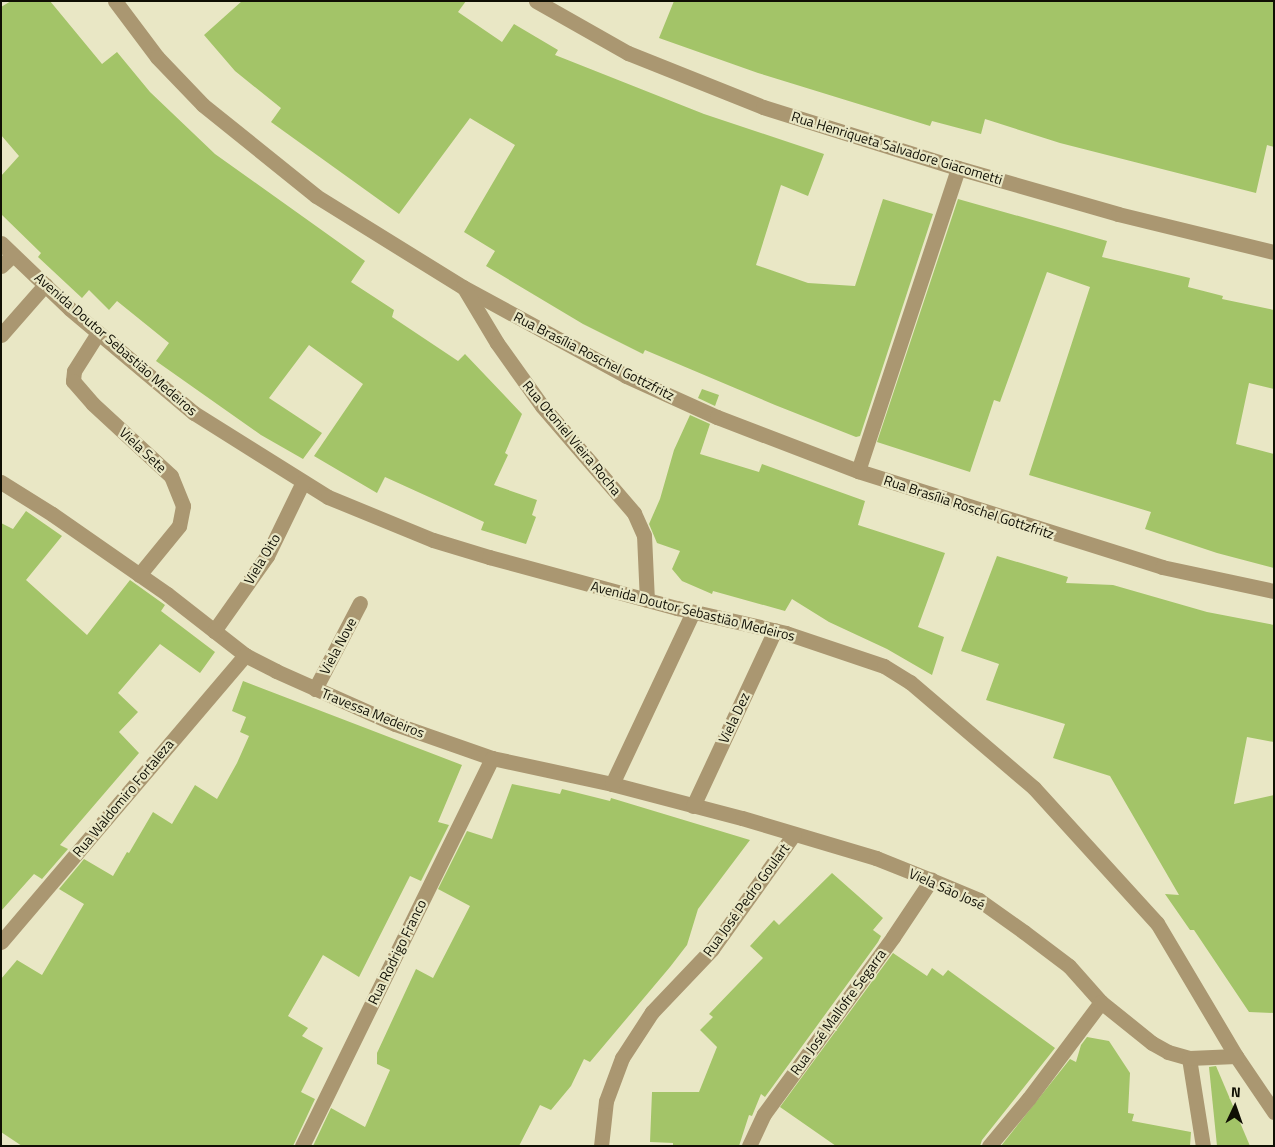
<!DOCTYPE html>
<meta charset="utf-8">
<style>
body{margin:0}
#map{position:relative;width:1275px;height:1147px;overflow:hidden;background:#e9e7c5;font-family:"Titillium Web",sans-serif}
div>[style]{position:absolute}
.building>*{inset:0;background:#a3c468}
.minor>*{height:15px;margin:-7.5px;padding:0 7.5px;transform-origin:7.5px;border-radius:7.5px;background:#aa9771}
span{translate:-50% -50%;white-space:nowrap;text-align:center;line-height:1.15;-webkit-text-stroke:4.5px #e9e7c5;paint-order:stroke}
.street-label{font-size:14px;color:#100f04}
.frame{position:absolute;inset:0;border:2px solid #100f04;pointer-events:none}
.north{position:absolute;left:1210px;top:1082px;width:50px;height:50px;-webkit-text-stroke:4px #e9e7c5;paint-order:stroke;rotate:3deg;font-size:14px;font-weight:700;line-height:20px;text-align:center;color:#100f04}
.north::after{content:'';display:block;margin:auto;width:18px;height:22px;background:#100f04;clip-path:polygon(50% 0,100% 100%,50% 72%,0 100%)}
</style>
<div id="map">
<div class="building">
<div style="clip-path:polygon(11px 1px,50px 1px,102px 64px,117px 52px,150px 92px,215px 154px,365px 261px,351px 282px,394px 310px,392px 317px,458px 361px,465px 354px,522px 414px,505px 453px,508px 455px,494px 485px,537px 500px,532px 515px,536px 517px,526px 544px,481px 530px,484px 522px,385px 477px,377px 493px,314px 456px,363px 384px,309px 345px,269px 398px,322px 433px,303px 459px,261px 435px,156px 361px,169px 343px,117px 301px,109px 310px,89px 290px,82px 298px,38px 257px,41px 253px,1px 214px,1px 176px,19px 156px,1px 135px,1px 7px)"></div>
<div style="clip-path:polygon(242px 1px,466px 1px,458px 12px,502px 42px,514px 24px,558px 50px,555px 55px,704px 114px,824px 154px,808px 196px,781px 185px,756px 265px,808px 283px,855px 286px,883px 199px,933px 214px,860px 436px,856px 437px,775px 405px,645px 350px,643px 354px,583px 324px,486px 266px,495px 251px,464px 232px,515px 145px,470px 118px,399px 214px,271px 122px,281px 108px,235px 71px,204px 35px)"></div>
<div style="clip-path:polygon(674px 1px,1274px 1px,1274px 147px,1267px 145px,1256px 193px,1060px 143px,985px 119px,981px 134px,932px 121px,930px 126px,758px 73px,659px 38px)"></div>
<div style="clip-path:polygon(958px 199px,1107px 241px,1102px 257px,1190px 278px,1188px 287px,1223px 296px,1222px 299px,1274px 310px,1274px 389px,1249px 383px,1236px 444px,1274px 454px,1274px 568px,1217px 553px,1145px 529px,1151px 512px,1029px 475px,1090px 287px,1047px 272px,1000px 402px,994px 400px,970px 472px,877px 442px)"></div>
<div style="clip-path:polygon(702px 389px,719px 395px,715px 406px,698px 398px)"></div>
<div style="clip-path:polygon(690px 415px,710px 424px,700px 454px,759px 472px,762px 464px,865px 501px,858px 525px,945px 553px,918px 627px,944px 637px,932px 675px,887px 649px,829px 622px,792px 599px,785px 611px,713px 591px,712px 594px,682px 581px,672px 569px,680px 551px,657px 543px,649px 524px,660px 499px,674px 450px)"></div>
<div style="clip-path:polygon(26px 511px,62px 536px,26px 580px,87px 635px,130px 580px,165px 605px,161px 611px,215px 652px,200px 673px,160px 644px,118px 693px,138px 712px,119px 732px,139px 753px,60px 845px,68px 849px,42px 879px,34px 874px,1px 911px,1px 523px,13px 529px)"></div>
<div style="clip-path:polygon(997px 556px,1068px 577px,1066px 583px,1113px 585px,1207px 612px,1274px 625px,1274px 742px,1247px 737px,1234px 804px,1274px 795px,1274px 1013px,1249px 1012px,1194px 930px,1190px 930px,1165px 894px,1179px 895px,1110px 776px,1053px 758px,1065px 724px,986px 700px,999px 664px,961px 651px)"></div>
<div style="clip-path:polygon(243px 681px,462px 765px,438px 822px,449px 825px,421px 881px,410px 876px,359px 977px,323px 955px,288px 1016px,308px 1028px,302px 1036px,323px 1048px,301px 1092px,315px 1099px,293px 1146px,22px 1146px,1px 1132px,1px 979px,17px 960px,42px 975px,84px 904px,59px 889px,84px 859px,113px 876px,127px 852px,129px 853px,153px 812px,172px 824px,195px 785px,217px 799px,237px 763px,249px 736px,240px 732px,246px 717px,232px 711px)"></div>
<div style="clip-path:polygon(512px 784px,560px 794px,562px 789px,610px 801px,611px 798px,750px 840px,698px 909px,687px 945px,670px 967px,590px 1062px,584px 1059px,571px 1086px,551px 1110px,540px 1105px,519px 1146px,313px 1146px,331px 1108px,365px 1127px,390px 1070px,377px 1064px,377px 1053px,416px 969px,433px 978px,470px 906px,438px 889px,467px 831px,492px 839px)"></div>
<div style="clip-path:polygon(832px 873px,883px 918px,873px 930px,881px 936px,878px 942px,765px 1097px,761px 1094px,752px 1116px,749px 1115px,739px 1146px,673px 1146px,673px 1143px,650px 1142px,652px 1092px,699px 1092px,717px 1047px,700px 1030px,713px 1017px,709px 1014px,763px 958px,750px 946px,774px 920px,779px 925px)"></div>
<div style="clip-path:polygon(893px 953px,927px 976px,932px 968px,943px 976px,948px 970px,1055px 1048px,982px 1140px,980px 1146px,836px 1146px,780px 1107px)"></div>
<div style="clip-path:polygon(1087px 1037px,1109px 1041px,1130px 1073px,1128px 1113px,1134px 1114px,1132px 1121px,1191px 1132px,1190px 1146px,1001px 1146px,1070px 1059px,1076px 1062px,1081px 1045px)"></div>
<div style="clip-path:polygon(1216px 1066px,1250px 1146px,1217px 1146px,1209px 1067px)"></div>
</div>
<div class="minor">
<div style="left:115px;top:1px;width:70px;rotate:53.1deg"></div>
<div style="left:157px;top:57px;width:66px;rotate:46.2deg"></div>
<div style="left:203px;top:105px;width:145px;rotate:38.8deg"></div>
<div style="left:316px;top:196px;width:173px;rotate:31.8deg"></div>
<div style="left:463px;top:287px;width:186px;rotate:28.6deg"></div>
<div style="left:626px;top:376px;width:100px;rotate:24.3deg"></div>
<div style="left:717px;top:417px;width:151px;rotate:21deg"></div>
<div style="left:858px;top:471px;width:319px;rotate:17.5deg"></div>
<div style="left:1162px;top:567px;width:115px;rotate:12.1deg"></div>
<div style="left:536px;top:1px;width:106px;rotate:29.5deg"></div>
<div style="left:628px;top:53px;width:145px;rotate:21.8deg"></div>
<div style="left:763px;top:107px;width:204px;rotate:17.4deg"></div>
<div style="left:958px;top:168px;width:166px;rotate:16deg"></div>
<div style="left:1118px;top:214px;width:161px;rotate:13.7deg"></div>
<div style="left:1px;top:243px;width:95px;rotate:43.7deg"></div>
<div style="left:70px;top:309px;width:162px;rotate:40deg"></div>
<div style="left:194px;top:413px;width:158px;rotate:32.1deg"></div>
<div style="left:328px;top:497px;width:113px;rotate:22.3deg"></div>
<div style="left:433px;top:540px;width:59px;rotate:16.9deg"></div>
<div style="left:489px;top:557px;width:195px;rotate:15.2deg"></div>
<div style="left:677px;top:608px;width:112px;rotate:12.9deg"></div>
<div style="left:786px;top:633px;width:103px;rotate:18.6deg"></div>
<div style="left:884px;top:666px;width:31px;rotate:32deg"></div>
<div style="left:910px;top:682px;width:163px;rotate:40.5deg"></div>
<div style="left:1034px;top:788px;width:183px;rotate:47.7deg"></div>
<div style="left:1157px;top:923px;width:155px;rotate:59.3deg"></div>
<div style="left:1236px;top:1056px;width:68px;rotate:55.8deg"></div>
<div style="left:1px;top:266px;width:16px;rotate:-43deg"></div>
<div style="left:464px;top:288px;width:64px;rotate:59deg"></div>
<div style="left:497px;top:343px;width:77px;rotate:54.5deg"></div>
<div style="left:542px;top:406px;width:141px;rotate:49.3deg"></div>
<div style="left:634px;top:513px;width:24px;rotate:66deg"></div>
<div style="left:644px;top:535px;width:65px;rotate:87.4deg"></div>
<div style="left:98px;top:333px;width:45px;rotate:122.3deg"></div>
<div style="left:74px;top:371px;width:10px;rotate:96deg"></div>
<div style="left:73px;top:381px;width:30px;rotate:49deg"></div>
<div style="left:93px;top:404px;width:106px;rotate:42.7deg"></div>
<div style="left:171px;top:476px;width:32px;rotate:68deg"></div>
<div style="left:183px;top:506px;width:20px;rotate:101deg"></div>
<div style="left:179px;top:526px;width:63px;rotate:129.2deg"></div>
<div style="left:1px;top:335px;width:67px;rotate:-48.7deg"></div>
<div style="left:858px;top:471px;width:319px;rotate:-71.7deg"></div>
<div style="left:1px;top:482px;width:60px;rotate:32.1deg"></div>
<div style="left:52px;top:514px;width:140px;rotate:34.8deg"></div>
<div style="left:167px;top:594px;width:99px;rotate:38deg"></div>
<div style="left:245px;top:655px;width:35px;rotate:27deg"></div>
<div style="left:276px;top:671px;width:130px;rotate:24deg"></div>
<div style="left:395px;top:724px;width:103px;rotate:19.3deg"></div>
<div style="left:492px;top:758px;width:123px;rotate:12.2deg"></div>
<div style="left:612px;top:784px;width:134px;rotate:14.7deg"></div>
<div style="left:742px;top:818px;width:140px;rotate:16.6deg"></div>
<div style="left:876px;top:858px;width:59px;rotate:21.8deg"></div>
<div style="left:931px;top:880px;width:52px;rotate:22.6deg"></div>
<div style="left:979px;top:900px;width:55px;rotate:35.4deg"></div>
<div style="left:1024px;top:932px;width:56px;rotate:37.1deg"></div>
<div style="left:1069px;top:966px;width:48px;rotate:48.4deg"></div>
<div style="left:214px;top:631px;width:92px;rotate:-54.8deg"></div>
<div style="left:267px;top:556px;width:82px;rotate:-64.1deg"></div>
<div style="left:315px;top:689px;width:97px;rotate:-62.4deg"></div>
<div style="left:612px;top:784px;width:190px;rotate:-64.8deg"></div>
<div style="left:693px;top:806px;width:194px;rotate:-65deg"></div>
<div style="left:1px;top:942px;width:377px;rotate:-49.6deg"></div>
<div style="left:1189px;top:1058px;width:89px;rotate:81deg"></div>
<div style="left:302px;top:1146px;width:432px;rotate:-63.9deg"></div>
<div style="left:601px;top:1146px;width:45px;rotate:-83.7deg"></div>
<div style="left:606px;top:1101px;width:46px;rotate:-69.6deg"></div>
<div style="left:622px;top:1058px;width:55px;rotate:-56.9deg"></div>
<div style="left:652px;top:1012px;width:87px;rotate:-46.4deg"></div>
<div style="left:712px;top:949px;width:141px;rotate:-54.5deg"></div>
<div style="left:749px;top:1146px;width:35px;rotate:-65deg"></div>
<div style="left:764px;top:1114px;width:219px;rotate:-53.9deg"></div>
<div style="left:893px;top:937px;width:69px;rotate:-56.3deg"></div>
<div style="left:989px;top:1146px;width:62px;rotate:-50.2deg"></div>
<div style="left:1029px;top:1098px;width:120px;rotate:-53.1deg"></div>
<div style="left:1101px;top:1002px;width:65px;rotate:38.8deg"></div>
<div style="left:1152px;top:1043px;width:18px;rotate:29deg"></div>
<div style="left:1168px;top:1052px;width:22px;rotate:16deg"></div>
<div style="left:1189px;top:1058px;width:47px;rotate:-2.4deg"></div>
</div>
<div class="street-label">
<span style="left:897px;top:148px;rotate:17deg">Rua Henriqueta Salvadore Giacometti</span>
<span style="left:116px;top:344px;rotate:41deg">Avenida Doutor Sebastião Medeiros</span>
<span style="left:594px;top:356px;rotate:27deg">Rua Brasília Roschel Gottzfritz</span>
<span style="left:572px;top:438px;rotate:50deg">Rua Otoniel Vieira Rocha</span>
<span style="left:143px;top:450px;rotate:43deg">Viela Sete</span>
<span style="left:969px;top:507px;rotate:18deg">Rua Brasília Roschel Gottzfritz</span>
<span style="left:262px;top:559px;rotate:-59deg">Viela Oito</span>
<span style="left:693px;top:611px;rotate:14deg">Avenida Doutor Sebastião Medeiros</span>
<span style="left:338px;top:646px;rotate:-62deg">Viela Nove</span>
<span style="left:373px;top:713px;rotate:22deg">Travessa Medeiros</span>
<span style="left:734px;top:718px;rotate:-65deg">Viela Dez</span>
<span style="left:123px;top:798px;rotate:-50deg">Rua Waldomiro Fortaleza</span>
<span style="left:947px;top:889px;rotate:24deg">Viela São José</span>
<span style="left:746px;top:900px;rotate:-54deg">Rua José Pedro Goulart</span>
<span style="left:397px;top:952px;rotate:-64deg">Rua Rodrigo Franco</span>
<span style="left:838px;top:1012px;rotate:-54deg">Rua José Mallofre Segarra</span>
</div>
<div class="frame"></div>
<div class="north">N</div>
</div>
